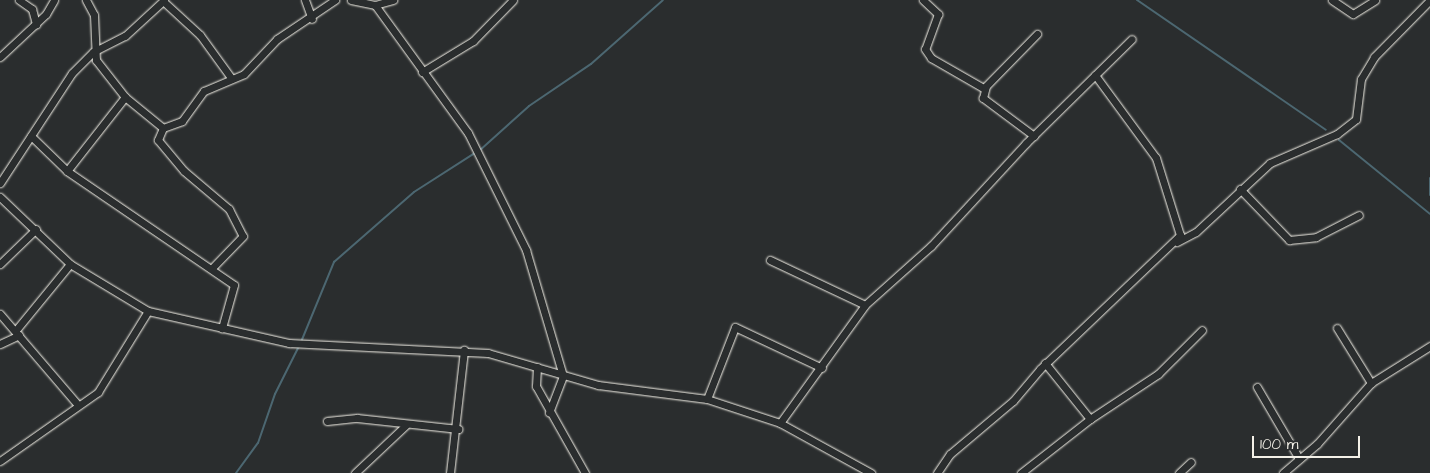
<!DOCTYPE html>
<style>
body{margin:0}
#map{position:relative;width:1430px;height:473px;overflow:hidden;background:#2a2d2e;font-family:"Architects Daughter",sans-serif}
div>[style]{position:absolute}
.stream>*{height:2px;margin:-1px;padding:0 1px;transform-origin:1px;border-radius:1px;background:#4c6771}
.roads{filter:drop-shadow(0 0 1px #f4f1e8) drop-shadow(0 0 1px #f4f1e8)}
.street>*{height:7px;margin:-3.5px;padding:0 3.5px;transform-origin:3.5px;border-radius:3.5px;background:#2a2d2e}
span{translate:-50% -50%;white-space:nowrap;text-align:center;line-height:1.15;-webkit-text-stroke:4px #2a2d2e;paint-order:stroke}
.scale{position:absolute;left:1252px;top:436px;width:108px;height:22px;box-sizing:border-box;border:2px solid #f4f1e8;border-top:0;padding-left:6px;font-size:15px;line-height:18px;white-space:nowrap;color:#f4f1e8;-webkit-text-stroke:4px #2a2d2e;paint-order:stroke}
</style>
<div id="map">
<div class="stream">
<div style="left:1137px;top:0;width:229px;rotate:34.5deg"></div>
<div style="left:1339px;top:140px;width:117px;rotate:39.1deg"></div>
<div style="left:479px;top:151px;width:67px;rotate:-42deg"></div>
<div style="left:529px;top:106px;width:75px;rotate:-34.1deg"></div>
<div style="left:591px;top:64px;width:96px;rotate:-41.6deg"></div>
<div style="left:1430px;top:178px;width:17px;rotate:90deg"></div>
<div style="left:301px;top:342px;width:87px;rotate:-67.6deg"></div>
<div style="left:334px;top:262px;width:106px;rotate:-41.2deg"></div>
<div style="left:414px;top:192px;width:72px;rotate:-32.6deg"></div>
<div style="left:236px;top:473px;width:37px;rotate:-54deg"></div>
<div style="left:258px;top:443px;width:52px;rotate:-70.9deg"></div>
<div style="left:275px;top:394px;width:54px;rotate:-63.4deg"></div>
</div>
<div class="roads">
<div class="street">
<div style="left:19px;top:0;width:16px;rotate:35deg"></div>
<div style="left:32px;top:9px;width:16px;rotate:75deg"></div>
<div style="left:86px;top:0;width:17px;rotate:62deg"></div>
<div style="left:94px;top:15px;width:45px;rotate:87.5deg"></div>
<div style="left:96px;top:60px;width:47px;rotate:51.9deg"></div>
<div style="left:125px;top:97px;width:49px;rotate:39.2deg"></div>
<div style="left:163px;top:128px;width:20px;rotate:-20deg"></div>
<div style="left:182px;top:121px;width:37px;rotate:-54deg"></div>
<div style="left:204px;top:91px;width:43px;rotate:-23deg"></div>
<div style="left:244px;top:74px;width:48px;rotate:-46.7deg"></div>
<div style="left:277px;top:39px;width:70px;rotate:-33.9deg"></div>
<div style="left:305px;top:0;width:20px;rotate:70deg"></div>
<div style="left:351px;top:0;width:25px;rotate:12deg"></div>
<div style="left:375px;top:5px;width:19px;rotate:-16deg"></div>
<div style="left:923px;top:0;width:21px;rotate:43deg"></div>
<div style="left:938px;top:14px;width:37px;rotate:110deg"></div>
<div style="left:925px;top:49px;width:11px;rotate:56deg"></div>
<div style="left:931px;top:58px;width:62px;rotate:29.9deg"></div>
<div style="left:1332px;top:0;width:25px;rotate:34deg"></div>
<div style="left:1353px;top:14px;width:26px;rotate:-32deg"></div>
<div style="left:163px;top:1px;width:50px;rotate:42.6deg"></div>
<div style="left:200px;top:35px;width:54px;rotate:54deg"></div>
<div style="left:375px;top:5px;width:158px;rotate:54deg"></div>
<div style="left:468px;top:133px;width:131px;rotate:63.6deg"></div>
<div style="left:526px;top:250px;width:131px;rotate:73.6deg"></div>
<div style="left:563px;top:376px;width:39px;rotate:111deg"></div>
<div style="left:0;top:57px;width:63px;rotate:-43.1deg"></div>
<div style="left:46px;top:14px;width:16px;rotate:-60deg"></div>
<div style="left:422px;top:72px;width:60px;rotate:-31.3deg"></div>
<div style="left:473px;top:41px;width:57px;rotate:-45.7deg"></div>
<div style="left:163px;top:128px;width:13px;rotate:113deg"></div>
<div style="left:158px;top:140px;width:40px;rotate:50deg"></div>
<div style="left:184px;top:171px;width:59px;rotate:40.2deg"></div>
<div style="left:229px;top:209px;width:30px;rotate:63deg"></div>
<div style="left:243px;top:236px;width:45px;rotate:134.1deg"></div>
<div style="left:31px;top:136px;width:50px;rotate:44.2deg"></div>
<div style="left:67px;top:171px;width:202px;rotate:34.3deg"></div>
<div style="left:234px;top:285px;width:45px;rotate:105.6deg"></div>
<div style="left:1034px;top:136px;width:64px;rotate:-143.3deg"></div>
<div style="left:983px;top:98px;width:12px;rotate:-76deg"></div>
<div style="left:986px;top:86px;width:73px;rotate:-45.6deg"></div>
<div style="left:67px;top:171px;width:94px;rotate:-51.9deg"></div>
<div style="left:0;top:183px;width:131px;rotate:-56.8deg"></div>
<div style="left:72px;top:73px;width:30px;rotate:-45deg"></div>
<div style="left:93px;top:52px;width:36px;rotate:-27deg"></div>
<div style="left:125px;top:36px;width:53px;rotate:-42.7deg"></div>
<div style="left:1240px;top:189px;width:71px;rotate:46.1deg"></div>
<div style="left:1289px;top:240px;width:27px;rotate:-6deg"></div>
<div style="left:1316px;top:237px;width:48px;rotate:-27.1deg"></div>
<div style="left:0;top:197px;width:97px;rotate:43.7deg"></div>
<div style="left:70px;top:264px;width:91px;rotate:31.1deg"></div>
<div style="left:148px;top:311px;width:145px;rotate:12.8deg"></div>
<div style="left:289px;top:343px;width:199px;rotate:2.9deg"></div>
<div style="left:488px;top:353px;width:115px;rotate:16.2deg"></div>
<div style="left:598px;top:385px;width:110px;rotate:7.3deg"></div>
<div style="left:707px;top:399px;width:77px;rotate:18.2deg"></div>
<div style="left:780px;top:423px;width:104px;rotate:28.8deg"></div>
<div style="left:1177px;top:242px;width:21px;rotate:-28deg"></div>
<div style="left:1196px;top:232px;width:101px;rotate:-43deg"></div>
<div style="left:1270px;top:163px;width:73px;rotate:-23.4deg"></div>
<div style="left:1337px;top:134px;width:24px;rotate:-38deg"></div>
<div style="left:1356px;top:119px;width:40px;rotate:-82.9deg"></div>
<div style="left:1361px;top:79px;width:26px;rotate:-59deg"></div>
<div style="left:1374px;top:57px;width:80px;rotate:-45.5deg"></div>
<div style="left:770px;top:260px;width:105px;rotate:25.3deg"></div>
<div style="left:0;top:264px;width:50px;rotate:-44.2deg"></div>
<div style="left:0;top:314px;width:120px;rotate:49.4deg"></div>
<div style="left:1337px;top:328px;width:65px;rotate:58.3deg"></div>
<div style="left:16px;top:330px;width:85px;rotate:-50.7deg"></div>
<div style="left:0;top:344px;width:21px;rotate:-25deg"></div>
<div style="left:1045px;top:363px;width:72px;rotate:51.2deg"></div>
<div style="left:1090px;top:419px;width:82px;rotate:-33.5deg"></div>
<div style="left:1158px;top:374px;width:62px;rotate:-45deg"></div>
<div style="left:537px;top:367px;width:19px;rotate:93deg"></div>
<div style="left:536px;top:386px;width:100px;rotate:60.6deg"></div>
<div style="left:1257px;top:387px;width:81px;rotate:59.6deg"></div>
<div style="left:707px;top:399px;width:77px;rotate:-68.7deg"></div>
<div style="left:735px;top:327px;width:96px;rotate:25.2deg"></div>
<div style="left:327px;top:421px;width:30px;rotate:-6deg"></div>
<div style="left:357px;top:418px;width:102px;rotate:6.2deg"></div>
<div style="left:780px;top:423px;width:145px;rotate:-54.2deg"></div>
<div style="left:865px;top:305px;width:89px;rotate:-41.8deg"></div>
<div style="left:931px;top:246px;width:140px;rotate:-47.3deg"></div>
<div style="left:1026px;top:143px;width:148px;rotate:-44.5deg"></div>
<div style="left:0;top:461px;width:120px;rotate:-35.1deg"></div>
<div style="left:98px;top:392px;width:95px;rotate:-58.3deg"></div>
<div style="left:355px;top:473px;width:70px;rotate:-43.3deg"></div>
<div style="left:450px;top:473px;width:124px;rotate:-83.5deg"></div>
<div style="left:937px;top:473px;width:23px;rotate:-56deg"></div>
<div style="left:950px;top:454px;width:82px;rotate:-40.1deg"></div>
<div style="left:1013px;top:401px;width:42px;rotate:-49.8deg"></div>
<div style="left:1040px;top:369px;width:194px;rotate:-43.7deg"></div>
<div style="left:1180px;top:235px;width:81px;rotate:-107.3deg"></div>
<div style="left:1156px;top:158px;width:103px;rotate:-126.3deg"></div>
<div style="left:1021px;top:473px;width:88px;rotate:-38deg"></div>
<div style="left:1179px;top:473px;width:16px;rotate:-43deg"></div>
<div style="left:1283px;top:473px;width:45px;rotate:-40.5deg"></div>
<div style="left:1317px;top:444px;width:81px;rotate:-48.5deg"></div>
<div style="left:1371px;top:383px;width:70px;rotate:-32.1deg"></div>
</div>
</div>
<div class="scale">100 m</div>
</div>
